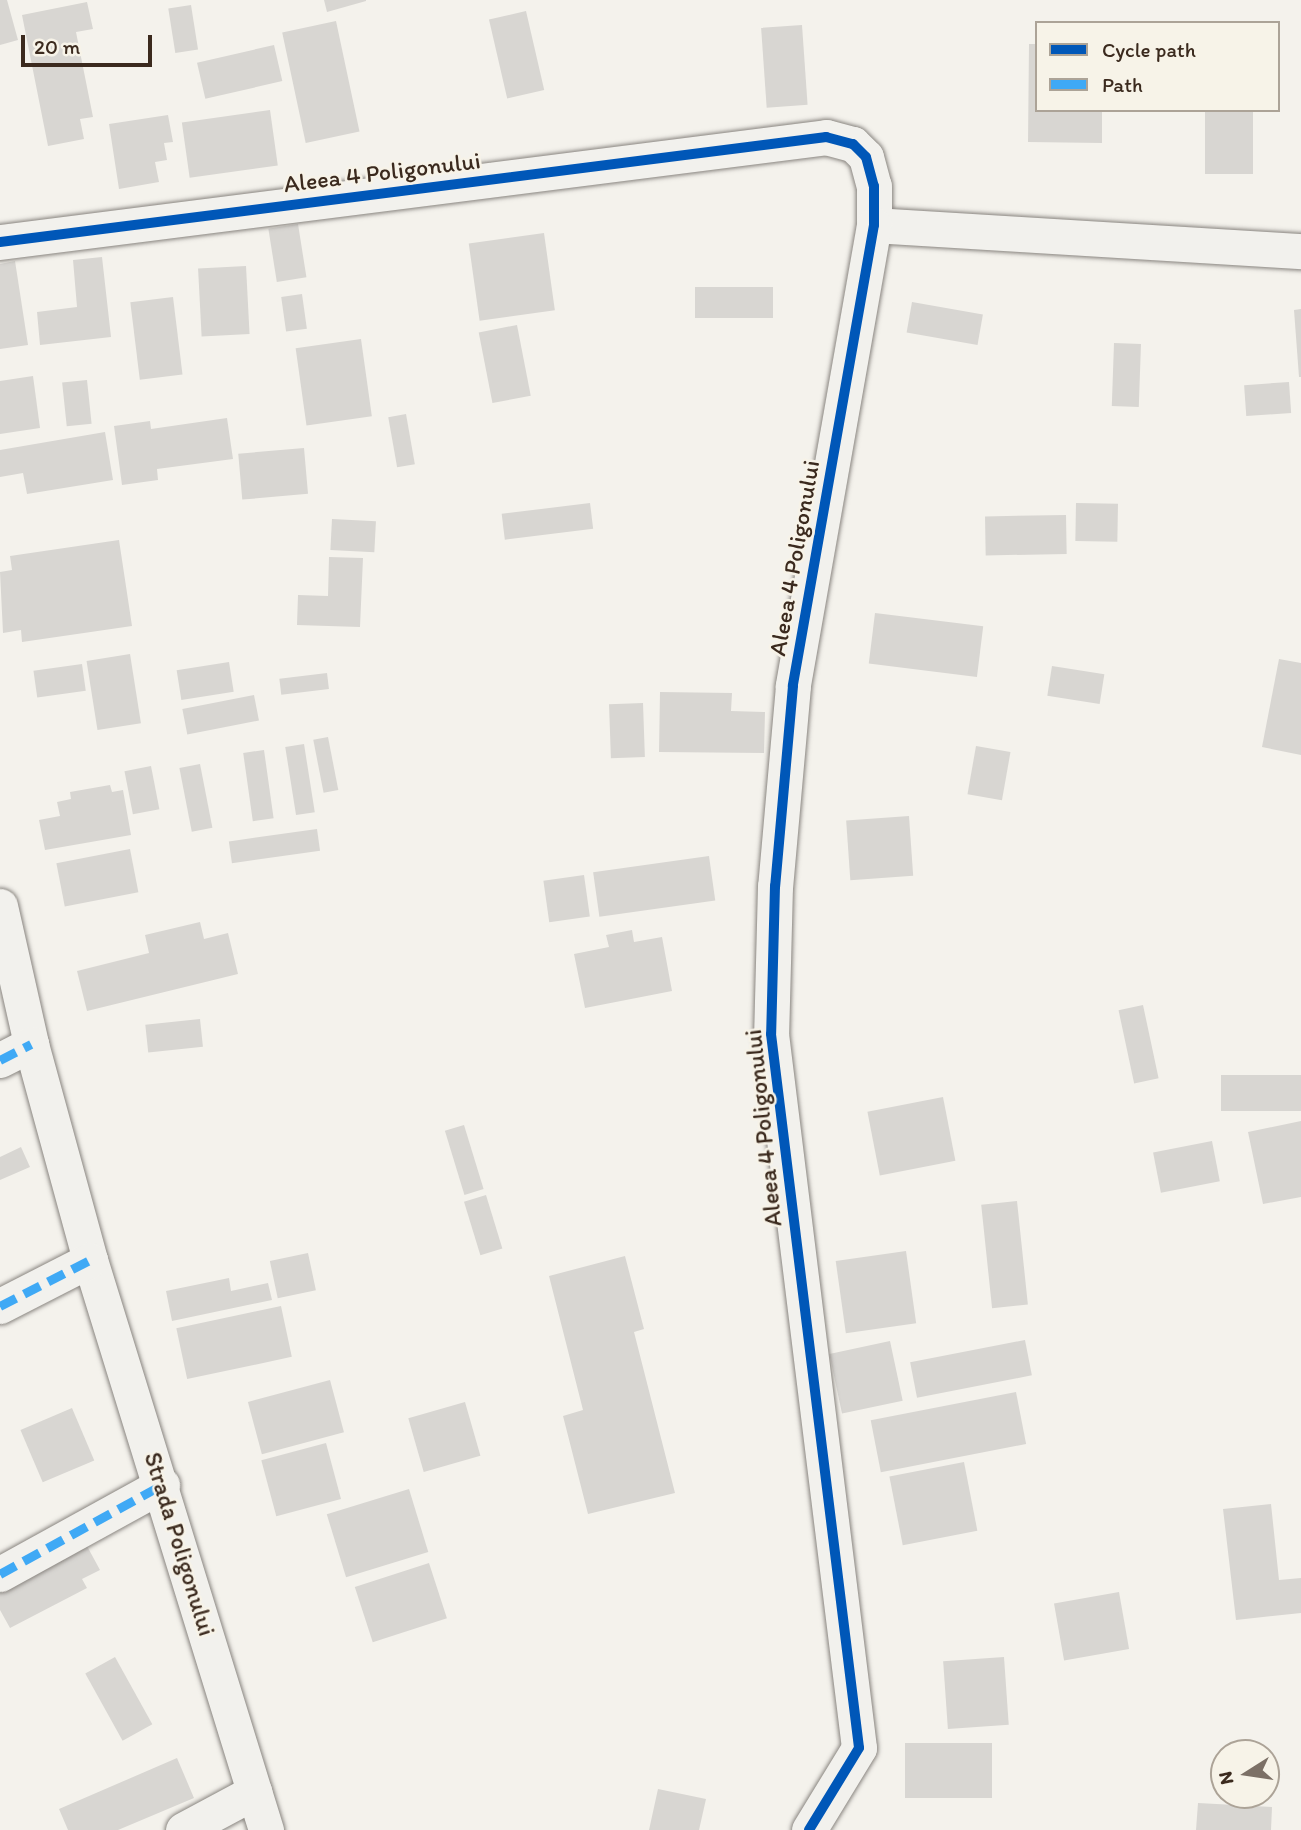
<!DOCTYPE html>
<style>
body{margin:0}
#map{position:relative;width:1301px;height:1830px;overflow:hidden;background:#f4f2ec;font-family:Itim,sans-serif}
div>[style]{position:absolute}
.building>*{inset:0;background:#d8d6d2;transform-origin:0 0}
.roads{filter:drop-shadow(0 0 2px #898580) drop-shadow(0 0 2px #898580)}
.minor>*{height:35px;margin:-17.5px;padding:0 17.5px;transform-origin:17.5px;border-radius:17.5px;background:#f2f1ed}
.quiet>*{height:9px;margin-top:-4.5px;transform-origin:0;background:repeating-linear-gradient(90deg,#3fa9f5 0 18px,transparent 0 27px)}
.cycleway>*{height:10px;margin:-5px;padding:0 5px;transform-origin:5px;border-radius:5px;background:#0057b8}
span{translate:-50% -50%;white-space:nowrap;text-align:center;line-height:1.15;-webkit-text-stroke:5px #f7f3e8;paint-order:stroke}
.street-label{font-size:24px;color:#3b2a1e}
.legend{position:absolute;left:1035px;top:21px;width:245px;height:91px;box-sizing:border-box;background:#f7f3e8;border:2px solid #aca397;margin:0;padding:9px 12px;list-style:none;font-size:21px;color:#3b2a1e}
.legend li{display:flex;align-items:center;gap:14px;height:35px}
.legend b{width:35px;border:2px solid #aca397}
.north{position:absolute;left:1210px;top:1739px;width:70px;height:70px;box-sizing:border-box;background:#f7f3e8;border:2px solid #aca397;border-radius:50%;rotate:258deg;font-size:19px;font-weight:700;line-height:28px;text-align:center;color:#3b2a1e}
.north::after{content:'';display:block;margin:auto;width:24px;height:32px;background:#7c7066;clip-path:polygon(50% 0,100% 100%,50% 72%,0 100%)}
.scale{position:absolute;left:21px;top:35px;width:131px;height:32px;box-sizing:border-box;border:4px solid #3b2a1e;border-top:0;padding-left:9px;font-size:21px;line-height:24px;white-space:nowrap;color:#3b2a1e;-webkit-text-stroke:5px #f7f3e8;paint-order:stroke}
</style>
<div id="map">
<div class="building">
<div style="clip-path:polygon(0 0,7px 0,18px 40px,0 45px)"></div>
<div style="clip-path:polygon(324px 0,366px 0,366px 1px,327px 12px)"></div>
<div style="clip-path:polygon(87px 2px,93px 29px,76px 32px,93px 117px,80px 119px,84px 139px,48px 146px,22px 15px)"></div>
<div style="left:191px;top:5px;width:45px;height:23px;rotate:81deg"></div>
<div style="left:526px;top:11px;width:81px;height:38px;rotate:77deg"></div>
<div style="left:336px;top:21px;width:113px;height:55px;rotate:78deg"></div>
<div style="left:802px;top:25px;width:80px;height:41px;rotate:86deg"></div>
<div style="clip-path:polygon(1029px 44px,1037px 44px,1037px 110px,1102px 110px,1102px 143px,1028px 142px)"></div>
<div style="left:274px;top:45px;width:37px;height:79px;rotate:77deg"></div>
<div style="left:270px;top:110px;width:56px;height:89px;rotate:82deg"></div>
<div style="left:1205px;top:110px;width:48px;height:64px"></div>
<div style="clip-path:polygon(168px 115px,173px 142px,164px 143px,167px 160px,155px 162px,159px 182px,119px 189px,109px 124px)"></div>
<div style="left:298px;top:224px;width:54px;height:30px;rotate:81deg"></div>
<div style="left:544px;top:233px;width:78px;height:76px;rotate:82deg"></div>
<div style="clip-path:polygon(102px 257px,111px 337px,40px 345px,37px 312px,77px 307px,73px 260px)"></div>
<div style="clip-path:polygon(15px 261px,28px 345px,0 349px,0 264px)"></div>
<div style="left:246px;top:266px;width:68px;height:48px;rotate:87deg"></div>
<div style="left:773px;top:287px;width:31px;height:78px;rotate:90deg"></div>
<div style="left:302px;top:294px;width:35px;height:21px;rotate:82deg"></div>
<div style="left:173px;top:297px;width:78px;height:43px;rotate:83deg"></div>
<div style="left:912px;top:302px;width:72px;height:31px;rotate:10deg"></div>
<div style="clip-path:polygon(1301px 309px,1301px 377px,1299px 377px,1294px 310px)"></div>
<div style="left:517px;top:325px;width:72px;height:39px;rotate:79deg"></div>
<div style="left:361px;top:339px;width:78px;height:66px;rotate:82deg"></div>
<div style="left:1114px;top:343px;width:27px;height:63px;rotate:2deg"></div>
<div style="clip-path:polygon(33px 376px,40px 428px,0 434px,0 381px)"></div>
<div style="left:87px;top:380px;width:44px;height:25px;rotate:84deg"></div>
<div style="left:1289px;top:382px;width:31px;height:45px;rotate:86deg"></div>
<div style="left:406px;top:414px;width:51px;height:18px;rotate:80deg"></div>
<div style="clip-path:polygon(227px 418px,233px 459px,157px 469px,158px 480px,122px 485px,114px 426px,150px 421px,151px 429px)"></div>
<div style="clip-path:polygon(105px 432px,113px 480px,27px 494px,23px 473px,0 477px,0 450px)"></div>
<div style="left:304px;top:448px;width:46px;height:66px;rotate:85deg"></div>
<div style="left:590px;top:503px;width:26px;height:89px;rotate:83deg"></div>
<div style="left:1076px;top:503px;width:42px;height:38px;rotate:1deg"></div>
<div style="left:1066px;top:515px;width:39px;height:81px;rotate:89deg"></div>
<div style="left:332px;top:519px;width:44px;height:31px;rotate:3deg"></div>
<div style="clip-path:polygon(119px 540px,132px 626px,22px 642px,21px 630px,3px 633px,0 572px,12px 570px,10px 556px)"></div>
<div style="clip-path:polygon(329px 557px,363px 558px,360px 627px,297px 625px,298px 595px,328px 596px)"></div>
<div style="left:875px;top:613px;width:109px;height:51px;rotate:7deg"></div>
<div style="left:130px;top:654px;width:70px;height:44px;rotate:81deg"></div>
<div style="clip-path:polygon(1279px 659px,1301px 663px,1301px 755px,1262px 747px)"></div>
<div style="left:229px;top:662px;width:30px;height:53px;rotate:81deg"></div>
<div style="left:82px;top:664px;width:27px;height:49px;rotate:82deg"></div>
<div style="left:1052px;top:666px;width:53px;height:30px;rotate:9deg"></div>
<div style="left:327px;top:673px;width:16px;height:48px;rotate:83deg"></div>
<div style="clip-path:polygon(660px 692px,732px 693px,731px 711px,765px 712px,764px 753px,659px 752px)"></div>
<div style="left:254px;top:695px;width:26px;height:73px;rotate:79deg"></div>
<div style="left:643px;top:703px;width:54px;height:34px;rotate:88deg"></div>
<div style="left:328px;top:737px;width:54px;height:15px;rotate:79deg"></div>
<div style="left:304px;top:744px;width:69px;height:19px;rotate:81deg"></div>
<div style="left:976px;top:746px;width:35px;height:49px;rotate:10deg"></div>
<div style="left:264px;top:750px;width:69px;height:21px;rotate:82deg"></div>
<div style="left:200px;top:764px;width:65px;height:21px;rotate:79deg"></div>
<div style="left:151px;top:766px;width:44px;height:27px;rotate:79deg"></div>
<div style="clip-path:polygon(110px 785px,112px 792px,123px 790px,131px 835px,45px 850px,39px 820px,60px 816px,57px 802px,71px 799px,70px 792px)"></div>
<div style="left:909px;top:816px;width:60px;height:63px;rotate:86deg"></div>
<div style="left:317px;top:829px;width:22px;height:89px;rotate:82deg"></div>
<div style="left:130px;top:849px;width:44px;height:75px;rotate:79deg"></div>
<div style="left:709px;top:856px;width:45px;height:117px;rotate:82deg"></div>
<div style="left:584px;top:875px;width:42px;height:41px;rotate:82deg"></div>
<div style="clip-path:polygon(200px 922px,204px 939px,228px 933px,238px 974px,87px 1011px,77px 971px,149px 953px,145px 935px)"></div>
<div style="clip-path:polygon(632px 930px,634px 942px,662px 937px,672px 991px,585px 1008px,574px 954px,609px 947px,606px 935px)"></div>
<div style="left:1143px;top:1005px;width:75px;height:25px;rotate:78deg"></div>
<div style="left:200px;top:1019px;width:28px;height:55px;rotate:84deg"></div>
<div style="left:1301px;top:1075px;width:36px;height:80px;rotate:90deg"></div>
<div style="left:943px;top:1097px;width:65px;height:77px;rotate:79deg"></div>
<div style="clip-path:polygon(1301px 1121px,1301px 1197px,1263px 1204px,1248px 1132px)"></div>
<div style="left:464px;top:1125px;width:67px;height:20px;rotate:73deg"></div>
<div style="left:1212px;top:1141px;width:41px;height:60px;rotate:79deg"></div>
<div style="clip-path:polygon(21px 1147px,30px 1167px,0 1180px,0 1157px)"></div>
<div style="left:486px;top:1195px;width:56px;height:23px;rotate:73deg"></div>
<div style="left:1017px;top:1201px;width:104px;height:36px;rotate:84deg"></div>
<div style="left:906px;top:1251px;width:73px;height:71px;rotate:82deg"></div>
<div style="left:308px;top:1253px;width:38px;height:39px;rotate:78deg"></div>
<div style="clip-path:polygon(625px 1256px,644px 1329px,634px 1332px,675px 1493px,588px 1514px,563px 1416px,583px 1410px,549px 1276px)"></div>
<div style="clip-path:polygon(229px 1278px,231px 1291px,268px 1283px,272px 1300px,172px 1321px,166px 1291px)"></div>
<div style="left:281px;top:1306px;width:52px;height:107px;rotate:78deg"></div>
<div style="left:1025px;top:1340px;width:36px;height:117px;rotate:79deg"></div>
<div style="left:890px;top:1341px;width:61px;height:62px;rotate:78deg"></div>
<div style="left:330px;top:1380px;width:54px;height:85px;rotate:75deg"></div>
<div style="left:1016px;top:1392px;width:53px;height:148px;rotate:79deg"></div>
<div style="left:465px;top:1402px;width:56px;height:59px;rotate:74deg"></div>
<div style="left:72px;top:1408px;width:57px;height:56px;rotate:67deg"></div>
<div style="left:326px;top:1443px;width:58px;height:67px;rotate:75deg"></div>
<div style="left:964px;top:1462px;width:70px;height:76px;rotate:79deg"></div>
<div style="left:409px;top:1489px;width:66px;height:86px;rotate:73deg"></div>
<div style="clip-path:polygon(1271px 1504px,1279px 1580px,1301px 1578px,1301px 1613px,1236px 1620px,1223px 1509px)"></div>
<div style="clip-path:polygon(87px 1546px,100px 1570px,82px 1579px,87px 1588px,10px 1628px,0 1610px,0 1591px)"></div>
<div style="left:429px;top:1563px;width:58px;height:78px;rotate:72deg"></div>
<div style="left:1119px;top:1592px;width:58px;height:66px;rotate:80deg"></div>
<div style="left:115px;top:1657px;width:77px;height:34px;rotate:61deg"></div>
<div style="left:1004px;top:1657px;width:68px;height:61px;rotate:86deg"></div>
<div style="left:905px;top:1743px;width:87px;height:55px"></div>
<div style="clip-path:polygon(177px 1758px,194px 1798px,118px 1830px,68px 1830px,59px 1809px)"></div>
<div style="clip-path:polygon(658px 1789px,706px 1799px,699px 1830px,649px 1830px)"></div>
<div style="clip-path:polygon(1198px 1803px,1272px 1807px,1271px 1830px,1196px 1830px)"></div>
</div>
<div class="roads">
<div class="minor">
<div style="left:874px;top:225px;width:428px;rotate:3.5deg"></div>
<div style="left:0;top:242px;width:833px;rotate:-7.24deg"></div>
<div style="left:826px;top:137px;width:28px;rotate:15deg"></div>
<div style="left:853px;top:144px;width:18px;rotate:45deg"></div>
<div style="left:866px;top:157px;width:30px;rotate:75deg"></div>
<div style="left:874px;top:186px;width:39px;rotate:90deg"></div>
<div style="left:874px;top:225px;width:468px;rotate:100deg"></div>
<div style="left:793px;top:686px;width:201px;rotate:95.1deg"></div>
<div style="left:775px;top:886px;width:148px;rotate:91.5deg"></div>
<div style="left:771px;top:1034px;width:719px;rotate:82.97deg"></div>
<div style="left:859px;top:1748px;width:96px;rotate:121.4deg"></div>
<div style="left:0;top:906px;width:141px;rotate:77.3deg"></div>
<div style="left:31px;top:1044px;width:224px;rotate:74.7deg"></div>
<div style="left:90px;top:1260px;width:597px;rotate:72.84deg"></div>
<div style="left:0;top:1060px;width:35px;rotate:-27deg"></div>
<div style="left:0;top:1306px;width:101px;rotate:-27.1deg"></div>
<div style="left:0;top:1574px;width:185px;rotate:-28.8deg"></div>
<div style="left:183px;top:1830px;width:81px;rotate:-28.2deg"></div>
</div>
</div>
<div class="quiet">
<div style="left:0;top:1060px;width:35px;rotate:-27deg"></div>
<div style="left:0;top:1306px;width:101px;rotate:-27.1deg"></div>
<div style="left:0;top:1574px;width:185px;rotate:-28.8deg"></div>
</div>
<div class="cycleway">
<div style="left:0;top:242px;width:833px;rotate:-7.24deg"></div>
<div style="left:826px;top:137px;width:28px;rotate:15deg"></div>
<div style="left:853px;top:144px;width:18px;rotate:45deg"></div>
<div style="left:866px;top:157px;width:30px;rotate:75deg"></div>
<div style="left:874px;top:186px;width:39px;rotate:90deg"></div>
<div style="left:874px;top:225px;width:468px;rotate:100deg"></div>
<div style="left:793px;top:686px;width:201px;rotate:95.1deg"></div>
<div style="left:775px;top:886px;width:148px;rotate:91.5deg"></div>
<div style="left:771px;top:1034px;width:719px;rotate:82.97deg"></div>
<div style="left:859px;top:1748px;width:96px;rotate:121.4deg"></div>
</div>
<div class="street-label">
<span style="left:382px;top:172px;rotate:-7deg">Aleea 4 Poligonului</span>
<span style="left:794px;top:558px;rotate:-80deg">Aleea 4 Poligonului</span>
<span style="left:763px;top:1128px;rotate:-96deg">Aleea 4 Poligonului</span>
<span style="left:180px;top:1544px;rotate:73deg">Strada Poligonului</span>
</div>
<ul class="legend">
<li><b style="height:9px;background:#0057b8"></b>Cycle path</li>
<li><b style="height:9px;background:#3fa9f5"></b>Path</li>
</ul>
<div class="north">N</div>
<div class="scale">20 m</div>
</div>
